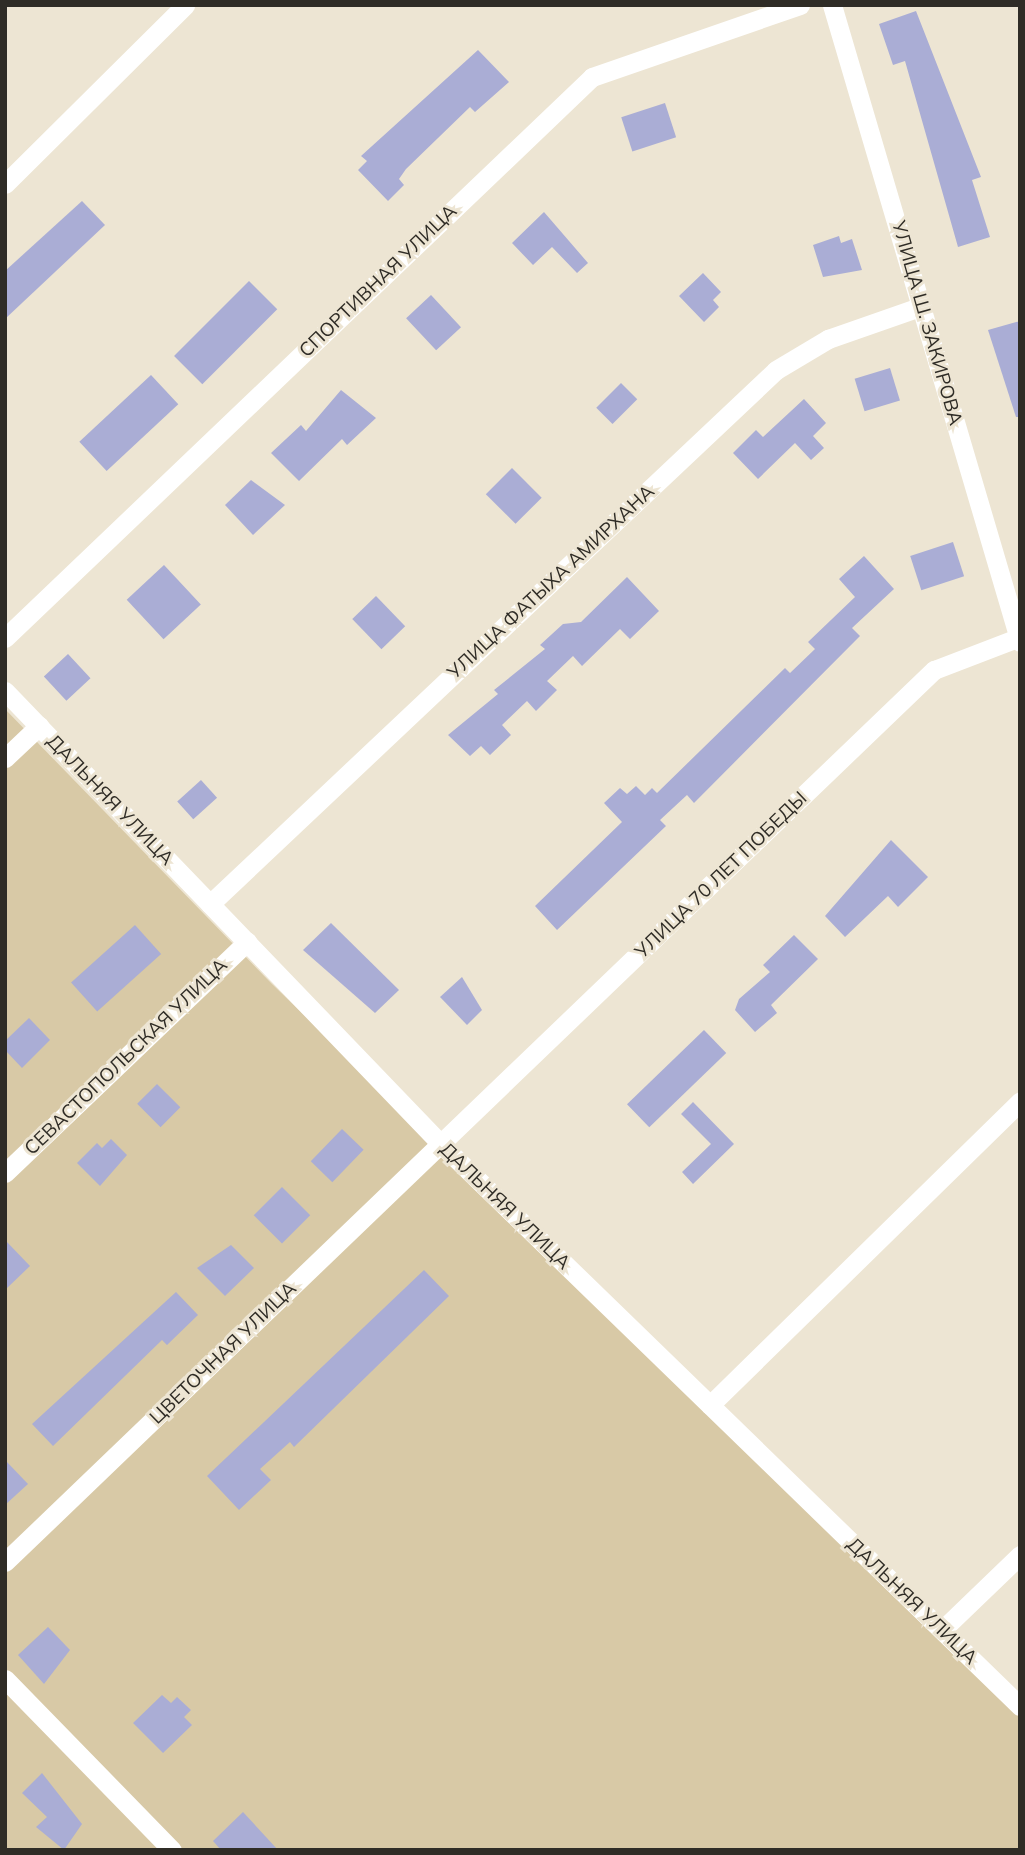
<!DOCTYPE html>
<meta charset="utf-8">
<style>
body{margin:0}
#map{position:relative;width:1025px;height:1855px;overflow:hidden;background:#ede5d3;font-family:Mulish,sans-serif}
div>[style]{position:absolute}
.green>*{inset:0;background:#d8c9a6}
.building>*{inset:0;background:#aaadd5;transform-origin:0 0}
.street>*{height:19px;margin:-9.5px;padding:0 9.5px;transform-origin:9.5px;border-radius:9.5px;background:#fff}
span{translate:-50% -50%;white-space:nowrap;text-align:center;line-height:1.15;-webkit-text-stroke:6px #ede5d3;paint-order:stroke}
.street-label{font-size:19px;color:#2f2c26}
.frame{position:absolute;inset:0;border:7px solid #2f2c26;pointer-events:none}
</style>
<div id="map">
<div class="green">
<div style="clip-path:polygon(5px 709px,272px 984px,1020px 1707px,1020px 1850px,5px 1850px)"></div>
</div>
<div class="building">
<div style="clip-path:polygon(916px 11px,981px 177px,972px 180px,990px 237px,958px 247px,905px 61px,893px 65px,879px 24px)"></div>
<div style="clip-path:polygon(478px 50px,509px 82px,475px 112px,470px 107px,406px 169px,399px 179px,404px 185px,388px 201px,358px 170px,367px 161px,361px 156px)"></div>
<div style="left:665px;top:103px;width:36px;height:46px;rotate:72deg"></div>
<div style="clip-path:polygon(82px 201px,105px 225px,5px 319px,5px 271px)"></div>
<div style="clip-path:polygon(544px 212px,588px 263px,577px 273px,552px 247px,533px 265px,512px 243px)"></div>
<div style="clip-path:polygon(839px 236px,841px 243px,852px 239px,862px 270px,823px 277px,813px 245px)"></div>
<div style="clip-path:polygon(703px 273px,721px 292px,713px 300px,719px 307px,704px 322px,679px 296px)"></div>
<div style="left:249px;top:281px;width:40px;height:106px;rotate:45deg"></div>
<div style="left:431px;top:295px;width:44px;height:34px;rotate:47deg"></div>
<div style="clip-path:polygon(1020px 321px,1020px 417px,1016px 417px,988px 330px)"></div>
<div style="left:890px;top:368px;width:34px;height:37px;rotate:73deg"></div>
<div style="left:151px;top:375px;width:40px;height:98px;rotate:47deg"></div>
<div style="left:621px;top:383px;width:23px;height:35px;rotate:45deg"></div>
<div style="clip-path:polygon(341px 390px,376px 418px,347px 445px,342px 439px,299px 481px,271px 453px,301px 425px,306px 431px)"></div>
<div style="clip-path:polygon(804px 399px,826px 423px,813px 436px,824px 448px,811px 460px,795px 443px,758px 479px,733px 453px,756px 430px,763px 437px)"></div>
<div style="left:512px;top:468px;width:42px;height:37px;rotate:45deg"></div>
<div style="clip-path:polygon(251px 480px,285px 505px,253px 535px,225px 505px)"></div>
<div style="left:953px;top:542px;width:36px;height:45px;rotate:72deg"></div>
<div style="clip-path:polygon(864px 556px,894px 589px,852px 628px,860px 636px,694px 803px,687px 795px,660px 820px,666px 826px,557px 930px,535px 906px,622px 822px,604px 803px,620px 788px,627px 794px,636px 786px,645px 795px,652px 788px,657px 793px,785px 668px,790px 673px,815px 649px,808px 642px,855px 597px,839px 579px)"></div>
<div style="left:164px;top:565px;width:54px;height:51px;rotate:47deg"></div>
<div style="clip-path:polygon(627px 577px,659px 611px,630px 639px,620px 629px,582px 666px,573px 656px,547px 681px,557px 690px,536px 711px,527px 701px,502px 725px,511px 735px,490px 755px,481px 746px,470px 756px,448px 735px,498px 694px,494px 690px,545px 649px,540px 645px,563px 624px,581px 622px)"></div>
<div style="left:376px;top:596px;width:42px;height:33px;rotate:46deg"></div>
<div style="left:68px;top:654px;width:33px;height:33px;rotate:47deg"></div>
<div style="left:201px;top:780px;width:24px;height:32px;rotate:48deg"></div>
<div style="clip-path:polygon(891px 840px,928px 877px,898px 907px,888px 896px,845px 937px,825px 916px)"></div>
<div style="clip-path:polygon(331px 923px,399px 990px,375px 1013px,303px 950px)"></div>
<div style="left:135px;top:925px;width:39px;height:86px;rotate:48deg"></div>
<div style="clip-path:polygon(794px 935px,818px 959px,771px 1005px,777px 1013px,755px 1032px,735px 1010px,739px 999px,770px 972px,763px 965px)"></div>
<div style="clip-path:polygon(462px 977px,482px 1010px,467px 1025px,440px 997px)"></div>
<div style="clip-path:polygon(29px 1018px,50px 1040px,22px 1068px,5px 1050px,5px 1041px)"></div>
<div style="left:704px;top:1030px;width:32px;height:107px;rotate:46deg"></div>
<div style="left:157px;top:1084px;width:33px;height:28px;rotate:45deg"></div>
<div style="clip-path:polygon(693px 1102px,734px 1144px,693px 1184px,682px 1172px,711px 1144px,681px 1114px)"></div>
<div style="left:342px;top:1129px;width:30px;height:45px;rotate:44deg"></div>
<div style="clip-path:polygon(111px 1139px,127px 1155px,100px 1186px,77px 1163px,97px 1143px,102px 1148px)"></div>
<div style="left:282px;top:1187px;width:40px;height:40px;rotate:45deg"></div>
<div style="clip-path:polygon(5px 1240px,30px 1266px,5px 1290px)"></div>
<div style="clip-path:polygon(231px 1245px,254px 1268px,225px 1296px,197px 1268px)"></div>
<div style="clip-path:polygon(424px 1270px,449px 1296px,294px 1447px,290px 1442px,260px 1469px,271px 1480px,239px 1510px,207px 1476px)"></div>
<div style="clip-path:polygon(176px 1292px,198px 1315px,167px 1345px,162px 1340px,53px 1446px,32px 1424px)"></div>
<div style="clip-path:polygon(5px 1460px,28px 1484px,5px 1505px)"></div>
<div style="clip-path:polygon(48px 1627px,70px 1650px,44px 1684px,18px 1655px)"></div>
<div style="clip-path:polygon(162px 1695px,171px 1703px,177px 1697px,191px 1710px,184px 1717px,192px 1725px,163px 1753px,133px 1723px)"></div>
<div style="clip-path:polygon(42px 1773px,82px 1824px,64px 1850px,36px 1827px,47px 1817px,22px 1793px)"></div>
<div style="clip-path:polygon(243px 1812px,278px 1850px,221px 1850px,213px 1841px)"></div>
</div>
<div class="street">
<div style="left:832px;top:5px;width:664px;rotate:73.56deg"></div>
<div style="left:5px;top:184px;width:254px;rotate:-44.8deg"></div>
<div style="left:5px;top:638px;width:812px;rotate:-43.7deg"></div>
<div style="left:592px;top:77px;width:220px;rotate:-19.1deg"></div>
<div style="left:5px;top:691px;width:629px;rotate:46.1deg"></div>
<div style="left:441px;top:1144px;width:807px;rotate:44.15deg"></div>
<div style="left:5px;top:758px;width:47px;rotate:-43.3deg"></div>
<div style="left:210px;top:904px;width:778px;rotate:-43.33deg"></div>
<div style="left:776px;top:370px;width:61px;rotate:-30.8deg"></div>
<div style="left:828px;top:339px;width:100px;rotate:-19.3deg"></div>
<div style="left:5px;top:1173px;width:335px;rotate:-43.7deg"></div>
<div style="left:710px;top:1405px;width:434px;rotate:-44.4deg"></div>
<div style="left:5px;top:1562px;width:1288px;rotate:-43.84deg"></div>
<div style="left:934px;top:670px;width:92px;rotate:-21deg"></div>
<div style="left:942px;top:1630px;width:108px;rotate:-43.9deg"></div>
<div style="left:5px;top:1679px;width:239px;rotate:45.7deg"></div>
</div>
<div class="street-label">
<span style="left:378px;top:281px;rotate:-44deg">СПОРТИВНАЯ УЛИЦА</span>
<span style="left:927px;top:323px;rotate:74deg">УЛИЦА Ш. ЗАКИРОВА</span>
<span style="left:551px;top:582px;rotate:-43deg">УЛИЦА ФАТЫХА АМИРХАНА</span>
<span style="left:110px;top:800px;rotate:46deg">ДАЛЬНЯЯ УЛИЦА</span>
<span style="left:721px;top:875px;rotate:-44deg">УЛИЦА 70 ЛЕТ ПОБЕДЫ</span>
<span style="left:126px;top:1057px;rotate:-44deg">СЕВАСТОПОЛЬСКАЯ УЛИЦА</span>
<span style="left:505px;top:1206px;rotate:44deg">ДАЛЬНЯЯ УЛИЦА</span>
<span style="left:223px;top:1353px;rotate:-44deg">ЦВЕТОЧНАЯ УЛИЦА</span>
<span style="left:912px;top:1601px;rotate:44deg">ДАЛЬНЯЯ УЛИЦА</span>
</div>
<div class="frame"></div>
</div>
